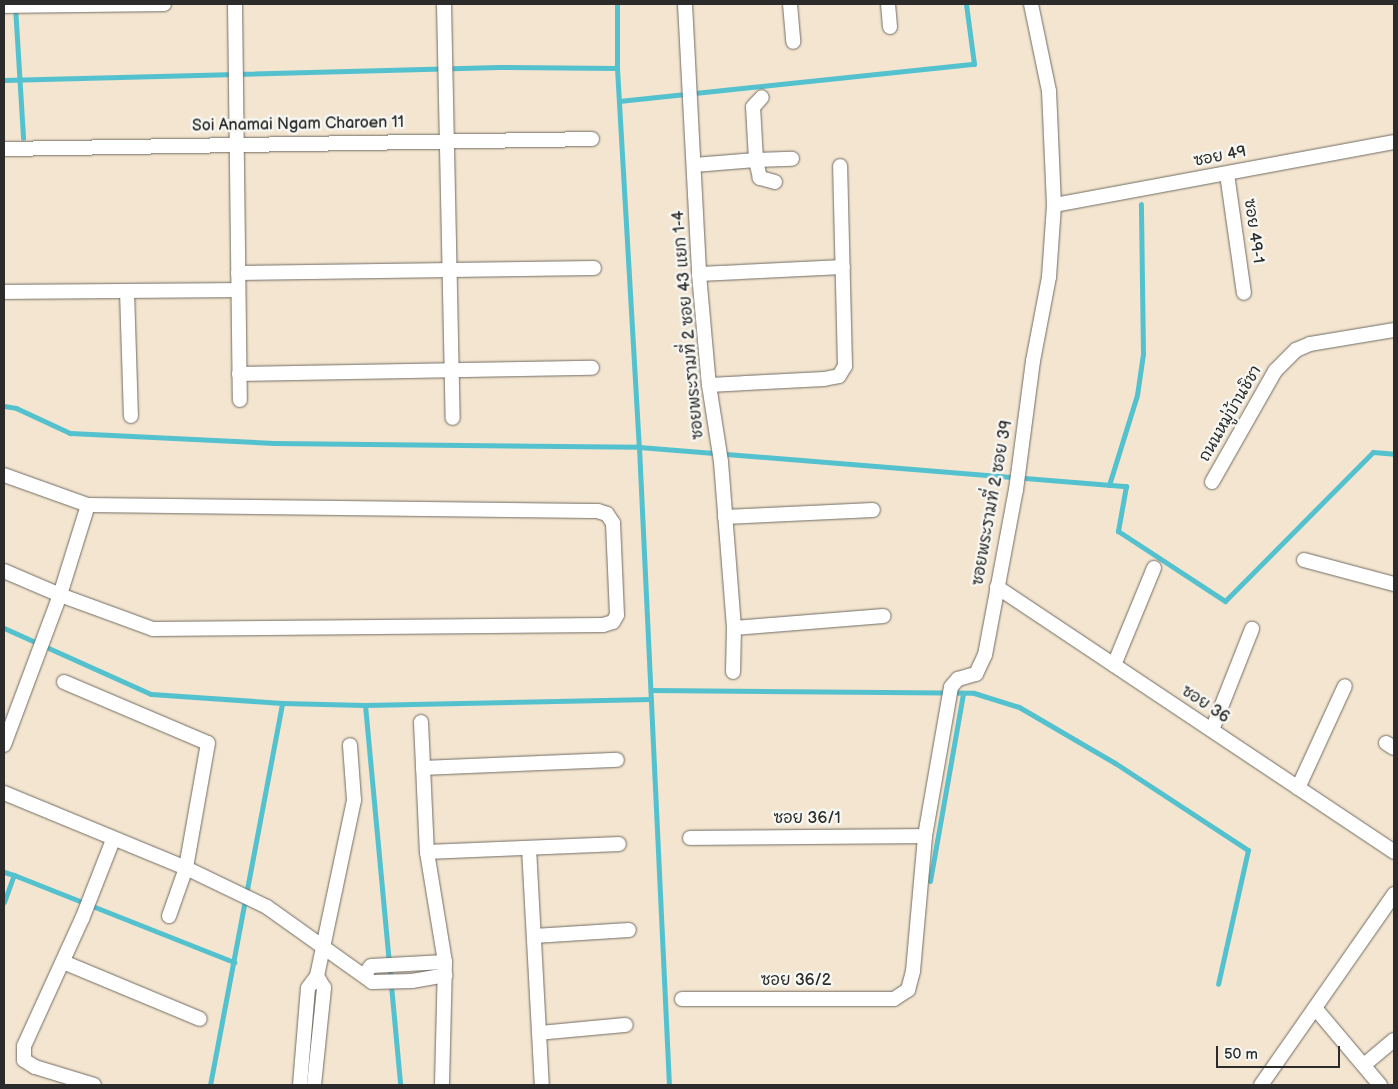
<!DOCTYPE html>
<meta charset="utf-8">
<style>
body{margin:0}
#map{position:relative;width:1398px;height:1089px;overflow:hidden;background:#f3e5cf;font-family:"Balsamiq Sans","Playpen Sans Thai",sans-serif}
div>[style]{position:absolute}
.stream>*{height:5px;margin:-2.5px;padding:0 2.5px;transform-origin:2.5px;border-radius:2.5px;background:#54c1ce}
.roads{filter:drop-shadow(0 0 1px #716c64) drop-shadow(0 0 1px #716c64)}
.street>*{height:14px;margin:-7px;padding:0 7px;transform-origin:7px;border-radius:7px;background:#fff}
span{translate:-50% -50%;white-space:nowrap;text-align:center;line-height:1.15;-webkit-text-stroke:5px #f6f6f2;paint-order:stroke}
.street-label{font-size:16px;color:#2b2b2b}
.frame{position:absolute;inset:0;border:5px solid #2b2b2b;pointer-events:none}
.scale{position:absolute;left:1216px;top:1046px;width:124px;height:22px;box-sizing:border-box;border:2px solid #2b2b2b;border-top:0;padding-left:6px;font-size:15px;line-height:18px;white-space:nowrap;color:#2b2b2b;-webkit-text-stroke:4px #f6f6f2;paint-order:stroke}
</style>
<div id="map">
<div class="stream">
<div style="left:617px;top:4px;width:64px;rotate:90deg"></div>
<div style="left:617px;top:68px;width:380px;rotate:86.7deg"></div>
<div style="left:639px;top:447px;width:639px;rotate:87.31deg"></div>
<div style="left:15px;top:6px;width:132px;rotate:86.5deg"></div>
<div style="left:4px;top:80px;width:495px;rotate:-1.5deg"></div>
<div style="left:499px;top:67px;width:118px;rotate:0.5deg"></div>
<div style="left:619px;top:101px;width:357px;rotate:-6deg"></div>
<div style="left:974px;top:64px;width:61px;rotate:-97.6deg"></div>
<div style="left:4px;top:406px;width:12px;rotate:9deg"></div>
<div style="left:16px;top:408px;width:60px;rotate:24.8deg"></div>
<div style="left:70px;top:433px;width:204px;rotate:2.8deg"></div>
<div style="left:274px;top:443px;width:365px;rotate:0.6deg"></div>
<div style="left:639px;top:447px;width:489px;rotate:4.6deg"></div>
<div style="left:1126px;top:486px;width:46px;rotate:100.1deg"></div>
<div style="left:1118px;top:531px;width:128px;rotate:33.2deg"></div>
<div style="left:1225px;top:601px;width:210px;rotate:-45.2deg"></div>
<div style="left:1373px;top:452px;width:21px;rotate:5deg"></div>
<div style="left:1109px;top:485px;width:94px;rotate:-72.7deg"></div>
<div style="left:1137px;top:395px;width:41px;rotate:-81.7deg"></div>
<div style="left:1143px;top:354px;width:150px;rotate:-90.8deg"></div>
<div style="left:4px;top:628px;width:161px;rotate:24.2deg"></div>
<div style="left:151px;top:694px;width:131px;rotate:3.9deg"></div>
<div style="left:282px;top:703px;width:83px;rotate:1.4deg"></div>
<div style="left:365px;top:705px;width:286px;rotate:-1.2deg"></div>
<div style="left:651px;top:690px;width:323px;rotate:0.5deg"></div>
<div style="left:974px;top:693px;width:47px;rotate:17.3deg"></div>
<div style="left:1019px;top:707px;width:111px;rotate:30.3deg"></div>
<div style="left:1115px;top:763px;width:159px;rotate:33.2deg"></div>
<div style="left:1248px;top:850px;width:137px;rotate:102.6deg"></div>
<div style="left:365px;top:705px;width:382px;rotate:84.7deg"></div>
<div style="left:4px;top:872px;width:10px;rotate:17deg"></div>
<div style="left:930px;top:881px;width:191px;rotate:-80deg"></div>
<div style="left:4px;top:902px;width:29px;rotate:-70deg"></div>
<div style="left:14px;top:875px;width:237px;rotate:21.6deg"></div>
<div style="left:210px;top:1085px;width:389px;rotate:-79.3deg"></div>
</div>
<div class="roads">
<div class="street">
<div style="left:235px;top:4px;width:396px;rotate:89.3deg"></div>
<div style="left:444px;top:4px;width:414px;rotate:88.8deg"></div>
<div style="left:685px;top:4px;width:270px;rotate:87deg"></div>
<div style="left:699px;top:274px;width:111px;rotate:84.9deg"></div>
<div style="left:709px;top:385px;width:78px;rotate:81.1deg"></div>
<div style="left:721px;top:462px;width:167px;rotate:85.5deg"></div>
<div style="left:734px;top:628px;width:44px;rotate:91.3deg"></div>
<div style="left:790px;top:4px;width:38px;rotate:85deg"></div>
<div style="left:888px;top:4px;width:23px;rotate:85deg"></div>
<div style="left:4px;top:6px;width:160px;rotate:-0.7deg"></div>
<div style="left:4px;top:149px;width:588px;rotate:-0.97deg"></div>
<div style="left:694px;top:165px;width:62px;rotate:-4.6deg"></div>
<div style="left:756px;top:160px;width:53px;rotate:-93.2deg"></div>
<div style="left:753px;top:107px;width:13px;rotate:-48deg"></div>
<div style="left:1227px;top:174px;width:120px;rotate:81.9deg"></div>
<div style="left:775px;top:182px;width:16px;rotate:-165deg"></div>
<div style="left:760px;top:178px;width:18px;rotate:-103deg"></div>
<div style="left:756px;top:160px;width:36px;rotate:-2deg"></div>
<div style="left:1054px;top:205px;width:345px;rotate:-10.5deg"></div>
<div style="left:238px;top:273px;width:356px;rotate:-0.8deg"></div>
<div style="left:699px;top:274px;width:144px;rotate:-2.8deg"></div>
<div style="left:127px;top:291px;width:125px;rotate:88.2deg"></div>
<div style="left:4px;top:292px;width:234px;rotate:-0.5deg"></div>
<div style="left:239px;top:374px;width:353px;rotate:-1deg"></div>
<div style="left:709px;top:385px;width:115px;rotate:-3deg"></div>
<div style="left:824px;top:379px;width:15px;rotate:-11deg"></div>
<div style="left:839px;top:376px;width:12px;rotate:-59deg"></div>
<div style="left:845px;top:366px;width:200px;rotate:-91.4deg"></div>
<div style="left:4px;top:475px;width:89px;rotate:19.7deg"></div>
<div style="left:88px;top:505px;width:94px;rotate:107.3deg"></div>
<div style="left:60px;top:595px;width:99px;rotate:20.1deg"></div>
<div style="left:153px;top:629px;width:450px;rotate:-0.5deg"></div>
<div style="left:603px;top:625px;width:10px;rotate:-17deg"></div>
<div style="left:613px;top:622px;width:8px;rotate:-60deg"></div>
<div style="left:617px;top:615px;width:92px;rotate:-92.5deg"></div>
<div style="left:613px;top:523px;width:11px;rotate:-124deg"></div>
<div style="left:607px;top:514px;width:9px;rotate:-162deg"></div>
<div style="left:598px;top:511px;width:510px;rotate:-179.33deg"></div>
<div style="left:1212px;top:482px;width:128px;rotate:-60.4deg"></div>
<div style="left:1275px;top:371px;width:30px;rotate:-45deg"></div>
<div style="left:1296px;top:350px;width:15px;rotate:-23deg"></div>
<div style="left:1310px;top:344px;width:85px;rotate:-9.5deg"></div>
<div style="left:725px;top:517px;width:148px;rotate:-2.7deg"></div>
<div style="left:1304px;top:560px;width:93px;rotate:14.9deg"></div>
<div style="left:4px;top:571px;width:61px;rotate:23.2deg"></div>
<div style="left:60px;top:595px;width:160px;rotate:110.5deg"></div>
<div style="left:997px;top:587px;width:477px;rotate:33.7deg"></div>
<div style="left:734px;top:628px;width:150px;rotate:-4.6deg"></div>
<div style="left:1114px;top:665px;width:105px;rotate:-67.6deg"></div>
<div style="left:64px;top:682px;width:156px;rotate:23deg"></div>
<div style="left:208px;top:743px;width:127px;rotate:100deg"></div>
<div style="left:186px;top:868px;width:51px;rotate:109.5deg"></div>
<div style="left:421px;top:722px;width:130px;rotate:87.4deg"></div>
<div style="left:427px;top:852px;width:111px;rotate:80.7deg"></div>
<div style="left:445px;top:962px;width:123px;rotate:91.4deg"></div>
<div style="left:1212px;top:730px;width:109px;rotate:-68.4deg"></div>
<div style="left:1386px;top:743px;width:9px;rotate:32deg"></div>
<div style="left:423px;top:768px;width:194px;rotate:-2.4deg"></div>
<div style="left:1298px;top:788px;width:112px;rotate:-65.3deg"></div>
<div style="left:4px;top:793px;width:197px;rotate:22.4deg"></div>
<div style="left:186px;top:868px;width:90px;rotate:25.7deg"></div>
<div style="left:267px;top:907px;width:129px;rotate:35.5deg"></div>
<div style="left:372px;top:982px;width:40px;rotate:-1.4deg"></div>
<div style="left:412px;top:981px;width:34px;rotate:-10deg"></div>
<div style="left:690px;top:838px;width:235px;rotate:-0.5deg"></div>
<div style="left:529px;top:848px;width:237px;rotate:86.9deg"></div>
<div style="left:427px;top:852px;width:192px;rotate:-2.4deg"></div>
<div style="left:534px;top:936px;width:95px;rotate:-3.6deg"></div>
<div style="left:63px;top:962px;width:148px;rotate:22.6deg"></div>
<div style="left:364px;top:975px;width:11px;rotate:-52deg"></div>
<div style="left:371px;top:966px;width:74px;rotate:-3.1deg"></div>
<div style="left:682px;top:999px;width:212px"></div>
<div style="left:894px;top:999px;width:17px;rotate:-33deg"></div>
<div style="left:908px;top:990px;width:20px;rotate:-75deg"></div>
<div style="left:913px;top:971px;width:136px;rotate:-84.9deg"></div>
<div style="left:925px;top:836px;width:151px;rotate:-80.1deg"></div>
<div style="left:951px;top:687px;width:11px;rotate:-49deg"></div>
<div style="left:958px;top:679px;width:19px;rotate:-16deg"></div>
<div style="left:976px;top:674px;width:21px;rotate:-65deg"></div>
<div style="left:985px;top:655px;width:168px;rotate:-79.4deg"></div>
<div style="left:1016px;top:490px;width:130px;rotate:-82.5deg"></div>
<div style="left:1033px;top:361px;width:86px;rotate:-79.2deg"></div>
<div style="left:1049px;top:277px;width:72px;rotate:-86deg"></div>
<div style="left:1054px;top:205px;width:114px;rotate:-92.5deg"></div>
<div style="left:1049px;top:91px;width:89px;rotate:-101.7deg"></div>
<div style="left:1315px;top:1008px;width:101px;rotate:49.8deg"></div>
<div style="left:539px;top:1033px;width:87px;rotate:-5.3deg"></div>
<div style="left:1364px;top:1065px;width:39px;rotate:-40deg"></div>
<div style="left:94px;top:1085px;width:62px;rotate:-163deg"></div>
<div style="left:35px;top:1067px;width:13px;rotate:-148deg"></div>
<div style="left:24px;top:1060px;width:14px;rotate:-90deg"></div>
<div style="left:24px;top:1046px;width:140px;rotate:-65.5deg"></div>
<div style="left:82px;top:919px;width:85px;rotate:-68.6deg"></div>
<div style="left:300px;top:1085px;width:97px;rotate:-85.3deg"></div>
<div style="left:308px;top:988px;width:15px;rotate:-53deg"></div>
<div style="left:317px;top:976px;width:180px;rotate:-78.1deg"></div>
<div style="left:354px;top:800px;width:55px;rotate:-94.2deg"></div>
<div style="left:314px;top:1085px;width:98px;rotate:-84.1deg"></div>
<div style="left:324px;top:988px;width:14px;rotate:-120deg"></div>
<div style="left:1261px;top:1085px;width:233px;rotate:-55.1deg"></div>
</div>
</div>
<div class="street-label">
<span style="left:298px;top:125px;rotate:-1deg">Soi Anamai Ngam Charoen 11</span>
<span style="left:1220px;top:157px;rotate:-11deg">ซอย 49</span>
<span style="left:1253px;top:231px;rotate:82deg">ซอย 49-1</span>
<span style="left:689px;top:325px;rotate:-95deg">ซอยพระรามที่ 2 ซอย 43 แยก 1-4</span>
<span style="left:1231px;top:414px;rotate:-60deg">ถนนหมู่บ้านชิชา</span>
<span style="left:993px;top:503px;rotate:-80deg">ซอยพระรามที่ 2 ซอย 39</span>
<span style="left:1205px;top:705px;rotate:34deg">ซอย 36</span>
<span style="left:807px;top:819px">ซอย 36/1</span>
<span style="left:796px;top:981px">ซอย 36/2</span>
</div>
<div class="frame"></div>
<div class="scale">50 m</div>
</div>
